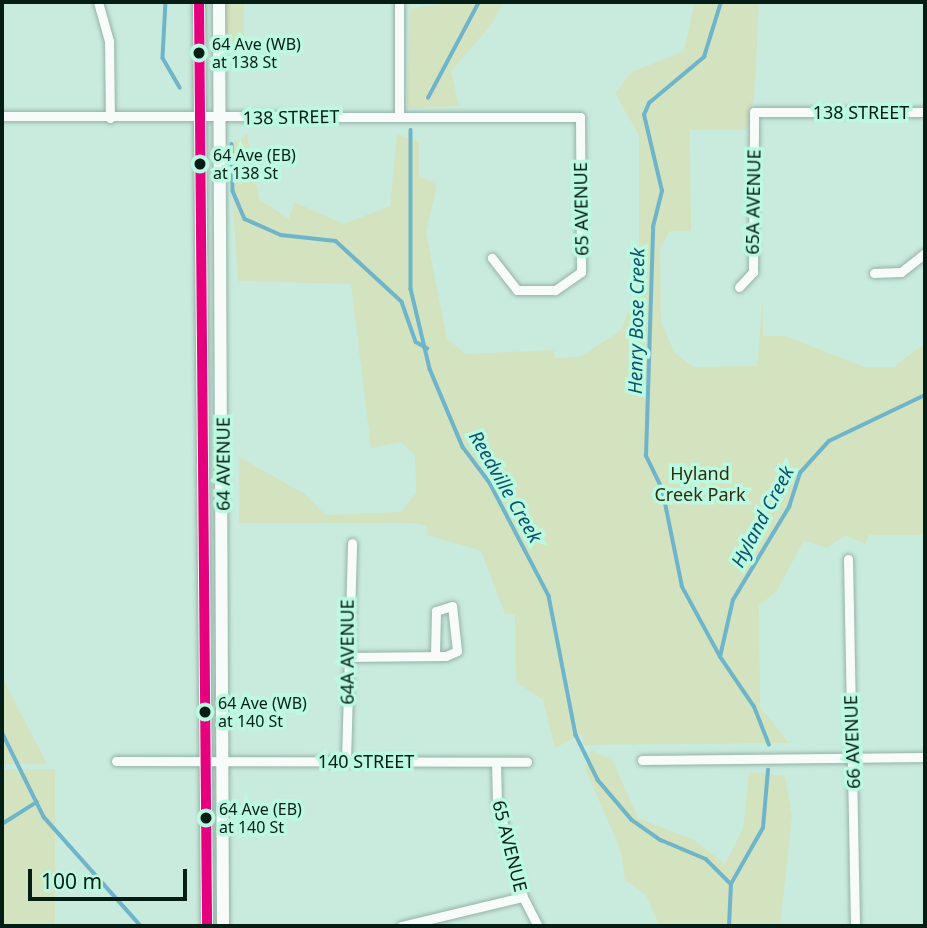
<!DOCTYPE html>
<style>
body{margin:0}
#map{position:relative;width:927px;height:928px;overflow:hidden;background:#c9ebdd;font-family:"Noto Sans",sans-serif}
div>[style]{position:absolute}
.green>*{inset:0;background:#d3e2bf;transform-origin:0 0}
.stream>*{height:3.5px;margin:-1.75px;padding:0 1.75px;transform-origin:1.75px;border-radius:1.75px;background:#6eb5ca}
.roads{filter:drop-shadow(0 0 2px #96b1a6) drop-shadow(0 0 2px #96b1a6)}
.street>*{height:9px;margin:-4.5px;padding:0 4.5px;transform-origin:4.5px;border-radius:4.5px;background:#f7fcfa}
.secondary>*{height:12px;margin:-6px;padding:0 6px;transform-origin:6px;border-radius:6px;background:#f7fcfa}
.bus-1>*{height:10px;margin:-5px;padding:0 5px;transform-origin:5px;border-radius:5px;background:#e5007d}
.dots>*{width:19px;height:19px;translate:-50% -50%;box-sizing:border-box;border:4px solid #bbf9e0;border-radius:50%}
span{translate:-50% -50%;white-space:nowrap;text-align:center;line-height:1.15;-webkit-text-stroke:7px #bbf9e0;paint-order:stroke}
.bus-label{font-size:16px;color:#051e15}
.left{translate:0 -50%;text-align:left}
.street-label{font-size:18px;color:#051e15}
.park-label{font-size:18px;color:#2f2e0c}
.water-label{font-size:19px;color:#0a536d;font-style:italic}
.frame{position:absolute;inset:0;border:4px solid #051e15;pointer-events:none}
.scale{position:absolute;left:28px;top:869px;width:159px;height:32px;box-sizing:border-box;border:4px solid #051e15;border-top:0;padding-left:9px;font-size:21px;line-height:24px;white-space:nowrap;color:#051e15;-webkit-text-stroke:5px #bbf9e0;paint-order:stroke}
</style>
<div id="map">
<div class="green">
<div style="left:226px;top:2px;width:18px;height:42px"></div>
<div style="clip-path:polygon(452px 2px,503px 2px,492px 24px,451px 71px,459px 106px,407px 108px,410px 9px)"></div>
<div style="clip-path:polygon(695px 2px,759px 2px,754px 99px,746px 130px,690px 130px,691px 231px,670px 231px,660px 248px,661px 321px,674px 352px,693px 367px,757px 366px,763px 297px,763px 336px,785px 336px,865px 367px,894px 367px,925px 343px,925px 535px,869px 535px,865px 544px,845px 535px,827px 548px,804px 541px,776px 592px,759px 605px,760px 707px,789px 743px,583px 745px,583px 734px,555px 748px,543px 700px,516px 682px,515px 615px,505px 614px,481px 551px,427px 535px,427px 526px,414px 523px,239px 523px,239px 457px,305px 494px,325px 515px,401px 512px,416px 493px,415px 455px,400px 442px,371px 448px,351px 284px,238px 281px,229px 147px,247px 134px,259px 199px,289px 219px,294px 202px,344px 224px,390px 206px,397px 134px,419px 142px,419px 176px,437px 185px,426px 232px,447px 339px,466px 354px,553px 350px,555px 358px,580px 357px,621px 330px,639px 285px,639px 135px,615px 93px,632px 72px,684px 51px)"></div>
<div style="clip-path:polygon(2px 677px,47px 764px,2px 764px)"></div>
<div style="clip-path:polygon(591px 750px,613px 761px,638px 818px,694px 840px,725px 864px,743px 828px,749px 772px,785px 776px,792px 816px,780px 926px,659px 926px,646px 895px,625px 880px,621px 851px,585px 768px)"></div>
<div style="left:2px;top:769px;width:53px;height:157px"></div>
</div>
<div class="stream">
<div style="left:166px;top:2px;width:56px;rotate:93.1deg"></div>
<div style="left:163px;top:58px;width:34px;rotate:60deg"></div>
<div style="left:428px;top:98px;width:109px;rotate:-62deg"></div>
<div style="left:411px;top:130px;width:159px;rotate:90deg"></div>
<div style="left:411px;top:289px;width:82px;rotate:76.6deg"></div>
<div style="left:430px;top:369px;width:85px;rotate:67.1deg"></div>
<div style="left:463px;top:447px;width:45px;rotate:53.1deg"></div>
<div style="left:490px;top:483px;width:127px;rotate:62.4deg"></div>
<div style="left:549px;top:596px;width:142px;rotate:79deg"></div>
<div style="left:576px;top:735px;width:50px;rotate:63.9deg"></div>
<div style="left:598px;top:780px;width:52px;rotate:49.6deg"></div>
<div style="left:632px;top:820px;width:35px;rotate:35deg"></div>
<div style="left:661px;top:840px;width:49px;rotate:22.9deg"></div>
<div style="left:706px;top:859px;width:35px;rotate:45deg"></div>
<div style="left:232px;top:144px;width:47px;rotate:88.8deg"></div>
<div style="left:233px;top:191px;width:30px;rotate:67deg"></div>
<div style="left:245px;top:219px;width:39px;rotate:24deg"></div>
<div style="left:281px;top:235px;width:55px;rotate:6.2deg"></div>
<div style="left:336px;top:241px;width:90px;rotate:42.7deg"></div>
<div style="left:402px;top:302px;width:42px;rotate:70.7deg"></div>
<div style="left:416px;top:342px;width:13px;rotate:29deg"></div>
<div style="left:720px;top:657px;width:80px;rotate:-118.5deg"></div>
<div style="left:682px;top:587px;width:100px;rotate:-101.5deg"></div>
<div style="left:662px;top:489px;width:37px;rotate:-116deg"></div>
<div style="left:646px;top:456px;width:229px;rotate:-88.2deg"></div>
<div style="left:653px;top:227px;width:37px;rotate:-76deg"></div>
<div style="left:662px;top:191px;width:78px;rotate:-103.3deg"></div>
<div style="left:644px;top:115px;width:13px;rotate:-67deg"></div>
<div style="left:649px;top:103px;width:72px;rotate:-39.9deg"></div>
<div style="left:704px;top:57px;width:58px;rotate:-72.8deg"></div>
<div style="left:2px;top:732px;width:95px;rotate:63.7deg"></div>
<div style="left:44px;top:817px;width:146px;rotate:48.3deg"></div>
<div style="left:769px;top:745px;width:41px;rotate:-111.5deg"></div>
<div style="left:754px;top:707px;width:60px;rotate:-124.2deg"></div>
<div style="left:720px;top:657px;width:58px;rotate:-77.2deg"></div>
<div style="left:733px;top:600px;width:109px;rotate:-58.9deg"></div>
<div style="left:789px;top:507px;width:36px;rotate:-72deg"></div>
<div style="left:800px;top:473px;width:43px;rotate:-47.8deg"></div>
<div style="left:829px;top:441px;width:106px;rotate:-25.6deg"></div>
<div style="left:2px;top:824px;width:41px;rotate:-32.2deg"></div>
<div style="left:729px;top:926px;width:42px;rotate:-87.3deg"></div>
<div style="left:731px;top:884px;width:64px;rotate:-60.3deg"></div>
<div style="left:763px;top:828px;width:58px;rotate:-85.1deg"></div>
</div>
<div class="roads">
<div class="street">
<div style="left:98px;top:2px;width:41px;rotate:74.2deg"></div>
<div style="left:109px;top:41px;width:77px;rotate:89.3deg"></div>
<div style="left:399px;top:2px;width:113px;rotate:90deg"></div>
<div style="left:2px;top:116px;width:578px;rotate:0.1deg"></div>
<div style="left:580px;top:117px;width:155px;rotate:89.6deg"></div>
<div style="left:581px;top:272px;width:32px;rotate:145deg"></div>
<div style="left:555px;top:290px;width:38px;rotate:180deg"></div>
<div style="left:517px;top:290px;width:41px;rotate:-128deg"></div>
<div style="left:874px;top:273px;width:27px;rotate:-2deg"></div>
<div style="left:901px;top:272px;width:31px;rotate:-38deg"></div>
<div style="left:739px;top:287px;width:21px;rotate:-47deg"></div>
<div style="left:753px;top:272px;width:160px;rotate:-89.6deg"></div>
<div style="left:754px;top:112px;width:171px"></div>
<div style="left:848px;top:559px;width:367px;rotate:88.9deg"></div>
<div style="left:346px;top:657px;width:100px;rotate:-0.6deg"></div>
<div style="left:446px;top:656px;width:12px;rotate:-24deg"></div>
<div style="left:457px;top:651px;width:45px;rotate:-96.3deg"></div>
<div style="left:452px;top:606px;width:17px;rotate:163deg"></div>
<div style="left:436px;top:611px;width:45px;rotate:91.3deg"></div>
<div style="left:642px;top:760px;width:283px;rotate:-0.6deg"></div>
<div style="left:116px;top:761px;width:411px;rotate:0.1deg"></div>
<div style="left:346px;top:761px;width:218px;rotate:-88.4deg"></div>
<div style="left:496px;top:762px;width:40px;rotate:88.6deg"></div>
<div style="left:497px;top:802px;width:98px;rotate:74.7deg"></div>
<div style="left:523px;top:897px;width:33px;rotate:63deg"></div>
<div style="left:401px;top:926px;width:125px;rotate:-13.4deg"></div>
</div>
<div class="secondary">
<div style="left:199px;top:2px;width:924px;rotate:89.5deg"></div>
<div style="left:219px;top:2px;width:924px;rotate:89.75deg"></div>
</div>
</div>
<div class="bus-1">
<div style="left:199px;top:2px;width:924px;rotate:89.5deg"></div>
</div>
<div class="dots">
<div style="left:199px;top:53px;background:#051e15"></div>
<div style="left:200px;top:164px;background:#051e15"></div>
<div style="left:205px;top:712px;background:#051e15"></div>
<div style="left:206px;top:818px;background:#051e15"></div>
</div>
<div class="bus-label">
<span class="left" style="left:212px;top:53px">64 Ave (WB)<br>at 138 St</span>
<span class="left" style="left:213px;top:164px">64 Ave (EB)<br>at 138 St</span>
<span class="left" style="left:218px;top:712px">64 Ave (WB)<br>at 140 St</span>
<span class="left" style="left:219px;top:818px">64 Ave (EB)<br>at 140 St</span>
</div>
<div class="street-label">
<span style="left:861px;top:112px">138 STREET</span>
<span style="left:291px;top:117px;rotate:-1deg">138 STREET</span>
<span style="left:753px;top:202px;rotate:-89deg">65A AVENUE</span>
<span style="left:581px;top:209px;rotate:-91deg">65 AVENUE</span>
<span style="left:223px;top:464px;rotate:-90deg">64 AVENUE</span>
<span style="left:347px;top:652px;rotate:-90deg">64A AVENUE</span>
<span style="left:852px;top:742px;rotate:-92deg">66 AVENUE</span>
<span style="left:366px;top:761px">140 STREET</span>
<span style="left:510px;top:846px;rotate:76deg">65 AVENUE</span>
</div>
<div class="park-label">
<span style="left:700px;top:484px">Hyland<br>Creek Park</span>
</div>
<div class="water-label">
<span style="left:637px;top:321px;rotate:-89deg">Henry Bose Creek</span>
<span style="left:505px;top:487px;rotate:60deg">Reedville Creek</span>
<span style="left:763px;top:517px;rotate:-62deg">Hyland Creek</span>
</div>
<div class="frame"></div>
<div class="scale">100 m</div>
</div>
